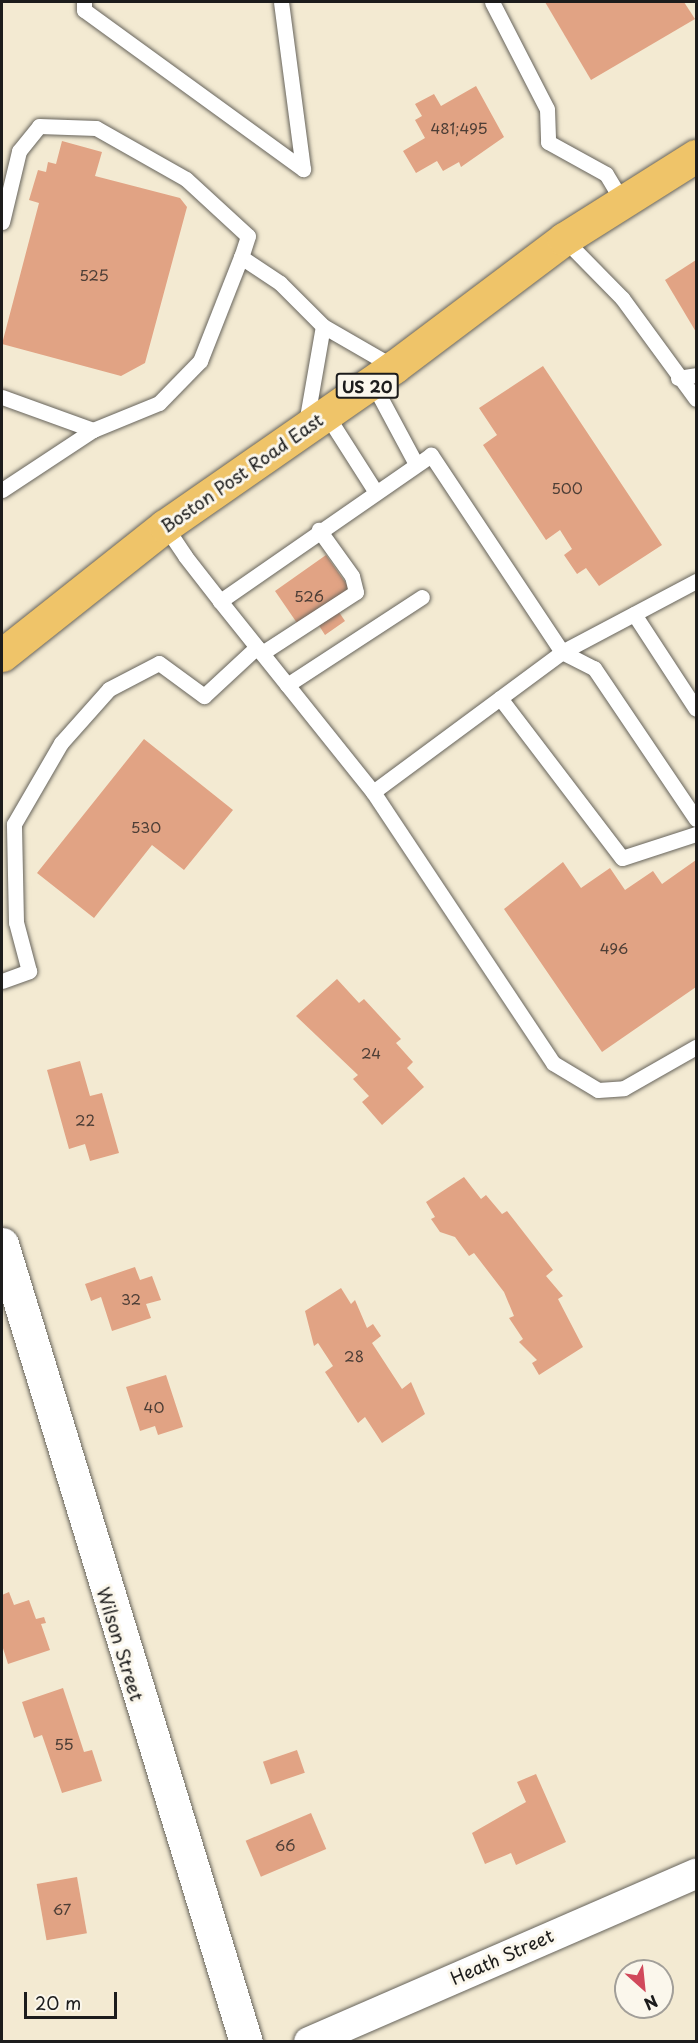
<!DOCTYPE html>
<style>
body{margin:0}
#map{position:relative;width:698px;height:2043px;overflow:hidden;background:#f3ead2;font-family:"Playpen Sans",sans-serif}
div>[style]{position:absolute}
.building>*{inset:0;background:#e1a384;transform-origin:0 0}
.roads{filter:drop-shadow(0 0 2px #67645c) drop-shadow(0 0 2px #67645c)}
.service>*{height:15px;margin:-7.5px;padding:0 7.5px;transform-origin:7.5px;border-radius:7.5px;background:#fff}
.minor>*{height:30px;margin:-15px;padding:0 15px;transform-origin:15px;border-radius:15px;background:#fff}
.tertiary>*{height:33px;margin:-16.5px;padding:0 16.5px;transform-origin:16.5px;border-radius:16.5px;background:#fff}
.primary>*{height:33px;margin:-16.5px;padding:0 16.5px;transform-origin:16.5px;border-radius:16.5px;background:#efc469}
.trunk>*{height:33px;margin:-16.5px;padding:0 16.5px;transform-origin:16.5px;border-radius:16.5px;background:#efc469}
span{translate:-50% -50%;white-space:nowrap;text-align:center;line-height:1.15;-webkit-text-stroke:6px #fbf7ec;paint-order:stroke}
.number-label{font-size:15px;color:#4d3e36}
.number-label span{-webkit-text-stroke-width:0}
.shield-label span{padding:2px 4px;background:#fbf7ec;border:2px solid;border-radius:4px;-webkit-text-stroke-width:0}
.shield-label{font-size:16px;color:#1c1c1c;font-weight:700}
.street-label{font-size:18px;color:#1c1c1c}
.frame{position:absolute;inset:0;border:3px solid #1c1c1c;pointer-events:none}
.north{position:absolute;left:614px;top:1959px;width:60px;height:60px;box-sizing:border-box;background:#fbf7ec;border:2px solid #a29f99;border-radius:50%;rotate:153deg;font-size:16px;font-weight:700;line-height:24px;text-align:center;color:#1c1c1c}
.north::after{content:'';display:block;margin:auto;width:21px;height:27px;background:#d1495b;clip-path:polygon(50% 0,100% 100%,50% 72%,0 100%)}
.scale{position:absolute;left:24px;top:1992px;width:93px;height:27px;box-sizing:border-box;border:3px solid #1c1c1c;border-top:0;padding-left:8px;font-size:18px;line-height:21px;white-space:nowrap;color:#1c1c1c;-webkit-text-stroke:4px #fbf7ec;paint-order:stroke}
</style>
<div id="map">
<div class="building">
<div style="clip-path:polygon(545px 2px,684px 2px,695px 19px,591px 80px)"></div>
<div style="clip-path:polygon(476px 86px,504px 137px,461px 167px,459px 162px,443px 171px,437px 161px,416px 173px,403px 151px,425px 138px,415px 120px,422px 116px,415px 104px,434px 94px,441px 106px)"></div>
<div style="clip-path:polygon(62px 141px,102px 152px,95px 176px,180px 198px,187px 207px,145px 363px,121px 376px,2px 344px,39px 203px,29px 200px,38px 170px,46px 172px,48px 162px,56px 164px)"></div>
<div style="clip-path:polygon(696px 260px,696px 332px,665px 280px)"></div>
<div style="clip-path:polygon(543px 366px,662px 545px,599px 586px,586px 568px,577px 574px,564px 555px,572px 549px,560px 530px,546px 540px,483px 445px,497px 435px,479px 408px)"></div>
<div style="clip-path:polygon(326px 555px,350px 589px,332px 602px,345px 621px,325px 635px,311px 613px,297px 623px,275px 591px)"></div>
<div style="clip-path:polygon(144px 739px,233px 810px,184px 870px,152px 845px,94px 918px,37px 873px)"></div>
<div style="clip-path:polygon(696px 860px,696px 987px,602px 1052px,504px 909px,563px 862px,581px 888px,610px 868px,625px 890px,653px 871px,662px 884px)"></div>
<div style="clip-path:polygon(337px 979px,359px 1003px,364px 999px,401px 1039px,396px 1043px,413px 1062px,407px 1068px,424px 1087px,382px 1125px,362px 1102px,369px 1096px,353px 1079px,358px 1075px,296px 1016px)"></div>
<div style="clip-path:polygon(80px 1061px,90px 1096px,102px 1093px,119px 1153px,90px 1161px,85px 1144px,69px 1149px,47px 1070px)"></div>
<div style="clip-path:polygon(464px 1177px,481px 1199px,486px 1195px,502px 1214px,507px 1211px,553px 1270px,546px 1276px,563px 1296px,558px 1299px,583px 1347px,539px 1375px,532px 1363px,537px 1360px,519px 1342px,523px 1339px,509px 1318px,514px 1316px,504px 1292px,474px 1253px,469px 1256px,455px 1237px,440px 1232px,431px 1219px,435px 1217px,426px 1202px)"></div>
<div style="clip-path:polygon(135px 1267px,140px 1280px,152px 1276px,161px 1300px,146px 1304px,151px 1318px,112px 1331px,101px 1297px,91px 1301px,85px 1284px)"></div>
<div style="clip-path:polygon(341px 1288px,351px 1304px,355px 1300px,367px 1328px,373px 1324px,381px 1336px,372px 1343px,402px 1389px,411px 1382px,425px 1414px,382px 1443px,365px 1417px,358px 1423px,325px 1372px,333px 1366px,318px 1343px,314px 1346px,305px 1311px)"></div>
<div style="clip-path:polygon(166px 1375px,183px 1427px,158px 1435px,155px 1426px,140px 1431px,126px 1387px)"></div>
<div style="clip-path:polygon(9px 1592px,14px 1605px,29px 1600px,36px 1619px,44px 1617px,46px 1623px,41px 1624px,50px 1650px,8px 1664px,2px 1645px,2px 1595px)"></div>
<div style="clip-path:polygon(63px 1688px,84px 1752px,92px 1750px,102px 1781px,62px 1793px,42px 1735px,34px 1738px,22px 1702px)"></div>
<div style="left:297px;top:1750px;width:24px;height:36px;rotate:71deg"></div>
<div style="clip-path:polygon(536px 1774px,566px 1842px,516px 1865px,511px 1853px,485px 1864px,472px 1833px,526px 1802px,517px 1782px)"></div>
<div style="left:311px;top:1813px;width:39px;height:71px;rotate:67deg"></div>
<div style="left:77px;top:1877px;width:57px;height:41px;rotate:80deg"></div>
</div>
<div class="roads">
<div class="service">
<div style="left:84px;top:2px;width:8px;rotate:90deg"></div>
<div style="left:84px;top:10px;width:271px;rotate:36deg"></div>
<div style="left:303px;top:169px;width:168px;rotate:-97.5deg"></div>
<div style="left:492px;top:2px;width:120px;rotate:62.8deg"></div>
<div style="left:547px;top:109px;width:33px;rotate:88deg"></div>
<div style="left:548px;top:142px;width:66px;rotate:28.9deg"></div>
<div style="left:606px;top:174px;width:31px;rotate:59deg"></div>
<div style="left:2px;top:222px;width:73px;rotate:-76.5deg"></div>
<div style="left:19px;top:151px;width:32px;rotate:-51deg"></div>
<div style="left:39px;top:126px;width:57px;rotate:2deg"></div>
<div style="left:96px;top:128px;width:103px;rotate:29.5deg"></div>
<div style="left:186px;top:179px;width:84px;rotate:42.6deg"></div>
<div style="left:248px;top:236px;width:22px;rotate:108deg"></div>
<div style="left:241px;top:257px;width:47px;rotate:33.7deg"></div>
<div style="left:280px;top:283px;width:61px;rotate:45deg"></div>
<div style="left:564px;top:239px;width:83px;rotate:45.5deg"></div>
<div style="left:622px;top:298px;width:125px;rotate:53.8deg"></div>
<div style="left:678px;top:378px;width:18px;rotate:-9deg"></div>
<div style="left:372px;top:382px;width:93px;rotate:61.8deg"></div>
<div style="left:2px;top:397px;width:97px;rotate:19.9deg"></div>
<div style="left:326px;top:414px;width:91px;rotate:57.5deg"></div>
<div style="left:306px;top:423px;width:98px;rotate:-80.1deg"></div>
<div style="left:323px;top:326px;width:82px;rotate:30deg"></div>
<div style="left:2px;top:490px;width:109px;rotate:-33.4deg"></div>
<div style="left:93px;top:430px;width:71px;rotate:-22.2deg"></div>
<div style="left:159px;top:403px;width:59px;rotate:-45.7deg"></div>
<div style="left:200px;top:361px;width:112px;rotate:-68.5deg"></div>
<div style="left:165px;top:526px;width:36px;rotate:56deg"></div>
<div style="left:185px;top:556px;width:57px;rotate:52.1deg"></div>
<div style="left:220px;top:601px;width:245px;rotate:51.3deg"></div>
<div style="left:373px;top:792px;width:235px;rotate:-36.5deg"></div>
<div style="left:562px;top:652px;width:237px;rotate:-123.6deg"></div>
<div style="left:431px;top:455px;width:257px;rotate:145.3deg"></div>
<div style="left:634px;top:614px;width:113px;rotate:56.9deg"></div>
<div style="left:562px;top:652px;width:36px;rotate:27deg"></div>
<div style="left:594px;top:668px;width:182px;rotate:56deg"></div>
<div style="left:562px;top:652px;width:152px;rotate:-27.9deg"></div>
<div style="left:262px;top:653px;width:112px;rotate:-33deg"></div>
<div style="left:356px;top:592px;width:16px;rotate:-104deg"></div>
<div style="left:352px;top:576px;width:57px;rotate:-125.7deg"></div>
<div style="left:287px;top:685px;width:161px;rotate:-33.1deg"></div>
<div style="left:500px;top:698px;width:201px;rotate:52.7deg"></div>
<div style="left:622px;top:858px;width:78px;rotate:-18deg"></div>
<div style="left:373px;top:792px;width:325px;rotate:56.4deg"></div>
<div style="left:553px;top:1063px;width:52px;rotate:31deg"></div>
<div style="left:598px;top:1090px;width:26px;rotate:-4deg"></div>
<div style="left:624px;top:1088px;width:83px;rotate:-29.7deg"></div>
<div style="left:2px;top:981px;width:29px;rotate:-20deg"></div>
<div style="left:29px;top:971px;width:51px;rotate:-104.9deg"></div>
<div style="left:16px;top:922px;width:98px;rotate:-91.2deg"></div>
<div style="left:14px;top:824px;width:94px;rotate:-59.9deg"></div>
<div style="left:61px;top:743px;width:72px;rotate:-48.4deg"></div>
<div style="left:109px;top:689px;width:56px;rotate:-27.5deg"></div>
<div style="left:159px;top:663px;width:56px;rotate:36.3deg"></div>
<div style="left:204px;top:696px;width:72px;rotate:-42.8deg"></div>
</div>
<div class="minor">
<div style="left:309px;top:2042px;width:422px;rotate:-23.5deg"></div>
</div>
<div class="tertiary">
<div style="left:2px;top:1244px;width:834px;rotate:73deg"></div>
</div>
<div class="primary">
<div style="left:2px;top:655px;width:208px;rotate:-38.4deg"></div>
</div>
<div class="trunk">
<div style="left:165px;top:526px;width:279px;rotate:-34.8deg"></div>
<div style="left:394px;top:367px;width:213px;rotate:-37deg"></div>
<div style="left:564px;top:239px;width:156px;rotate:-32.2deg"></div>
</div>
</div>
<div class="number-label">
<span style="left:459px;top:128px">481;495</span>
<span style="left:94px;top:275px">525</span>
<span style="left:567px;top:488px">500</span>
<span style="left:309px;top:596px">526</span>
<span style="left:146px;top:827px">530</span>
<span style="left:614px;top:948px">496</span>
<span style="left:371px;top:1053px">24</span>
<span style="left:85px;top:1120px">22</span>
<span style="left:131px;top:1299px">32</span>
<span style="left:354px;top:1356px">28</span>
<span style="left:154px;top:1407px">40</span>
<span style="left:64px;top:1744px">55</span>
<span style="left:285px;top:1845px">66</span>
<span style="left:62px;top:1909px">67</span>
</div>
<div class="shield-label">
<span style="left:367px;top:386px">US 20</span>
</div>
<div class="street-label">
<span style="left:242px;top:473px;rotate:-35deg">Boston Post Road East</span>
<span style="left:120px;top:1644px;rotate:73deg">Wilson Street</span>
<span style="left:502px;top:1957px;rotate:-24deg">Heath Street</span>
</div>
<div class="frame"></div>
<div class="north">N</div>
<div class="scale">20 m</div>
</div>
